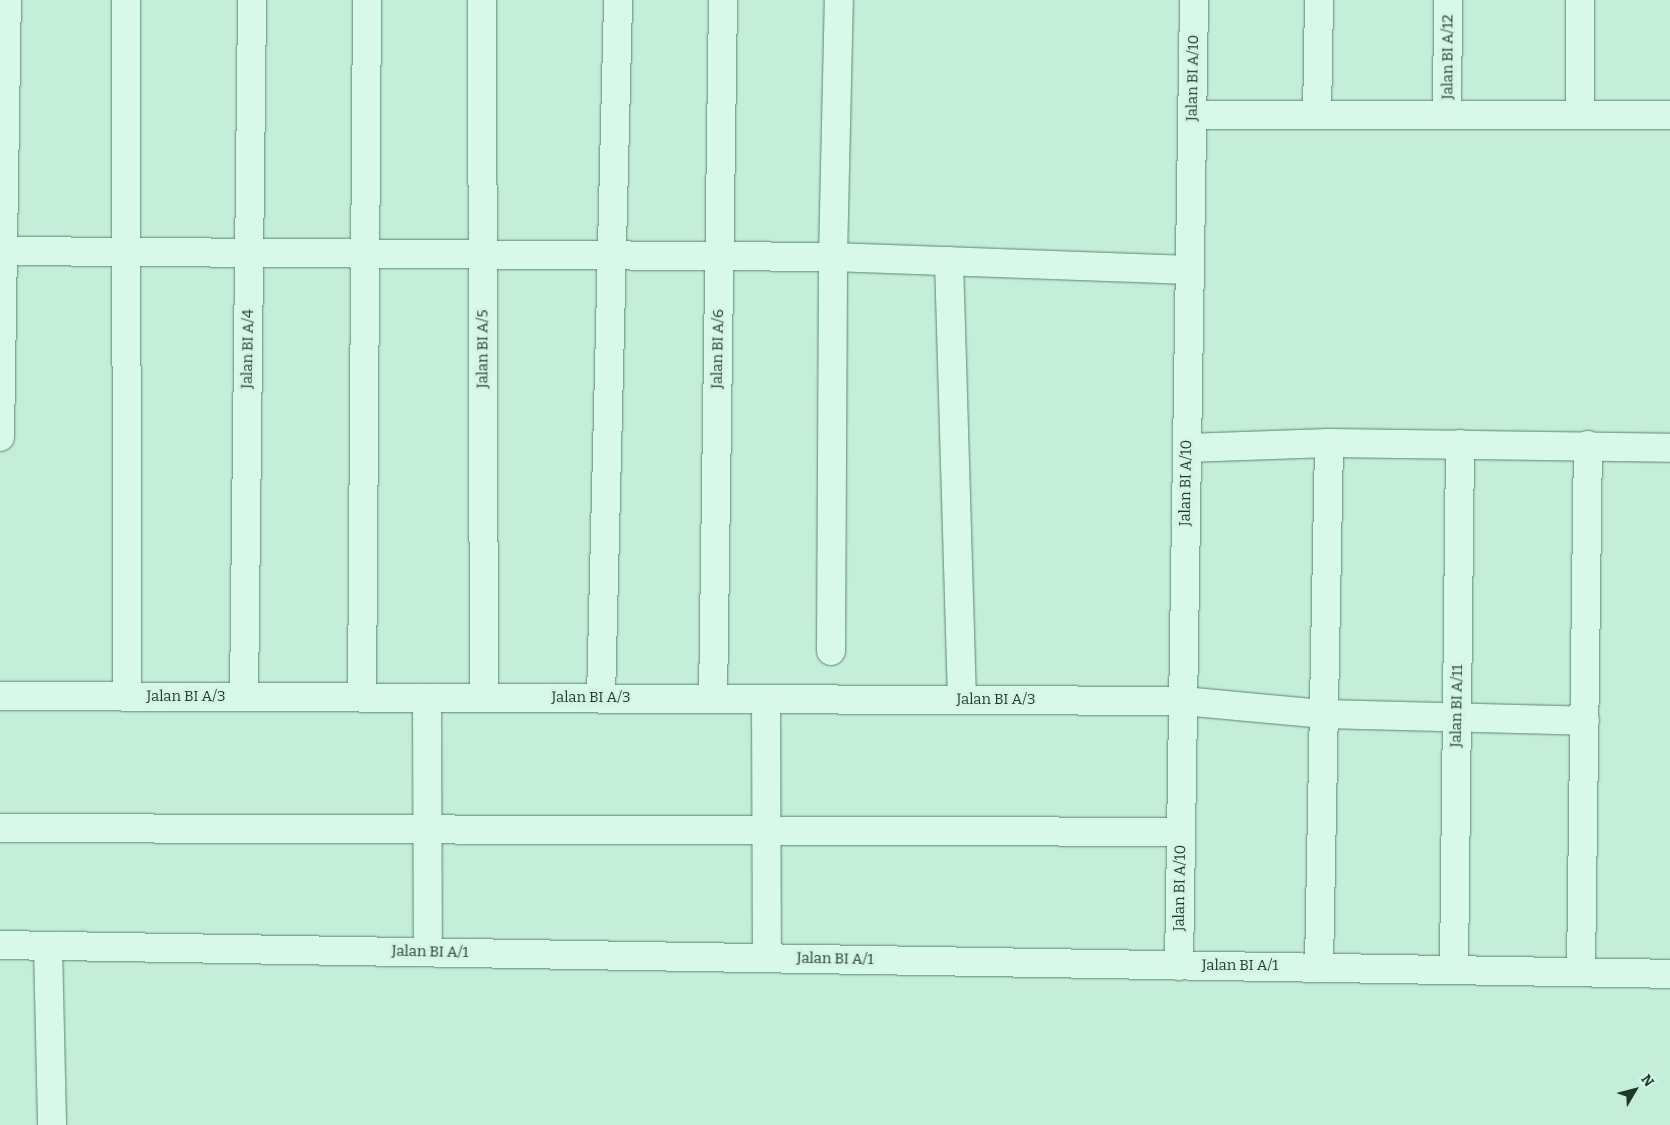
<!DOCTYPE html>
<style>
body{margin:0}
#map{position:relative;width:1670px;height:1125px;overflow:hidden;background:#c5eeda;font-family:Bitter,serif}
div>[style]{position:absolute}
.roads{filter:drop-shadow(0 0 1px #5b886b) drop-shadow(0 0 1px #5b886b)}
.minor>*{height:28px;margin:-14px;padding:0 14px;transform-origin:14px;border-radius:14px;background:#d8f8e9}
span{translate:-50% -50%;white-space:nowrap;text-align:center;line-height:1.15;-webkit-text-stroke:5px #d4f5e6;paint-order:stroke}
.street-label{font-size:15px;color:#1f3927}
.north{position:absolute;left:1610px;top:1065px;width:50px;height:50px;-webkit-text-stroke:4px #d4f5e6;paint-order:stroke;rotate:53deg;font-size:14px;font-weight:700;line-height:20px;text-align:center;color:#1f3927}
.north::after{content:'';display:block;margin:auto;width:18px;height:22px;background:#1f3927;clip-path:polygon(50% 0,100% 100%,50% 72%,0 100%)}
</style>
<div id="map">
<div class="roads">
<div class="minor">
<div style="left:126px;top:0;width:697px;rotate:89.92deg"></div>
<div style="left:482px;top:0;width:698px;rotate:89.84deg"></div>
<div style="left:1580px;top:0;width:115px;rotate:90deg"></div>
<div style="left:1192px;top:115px;width:478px"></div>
<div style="left:1317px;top:115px;width:115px;rotate:-89deg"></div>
<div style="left:1447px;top:115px;width:115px;rotate:-89.5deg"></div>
<div style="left:0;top:251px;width:833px;rotate:0.41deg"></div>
<div style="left:833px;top:257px;width:357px;rotate:2.1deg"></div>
<div style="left:949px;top:261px;width:439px;rotate:88.3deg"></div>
<div style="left:0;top:437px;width:437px;rotate:-89.1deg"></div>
<div style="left:1187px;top:448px;width:142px;rotate:-2deg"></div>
<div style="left:1329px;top:443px;width:341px;rotate:0.8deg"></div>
<div style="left:831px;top:651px;width:394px;rotate:-89.7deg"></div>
<div style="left:833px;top:257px;width:257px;rotate:-88.7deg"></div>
<div style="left:0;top:696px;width:1183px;rotate:0.24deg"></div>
<div style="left:1183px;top:701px;width:142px;rotate:5.3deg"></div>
<div style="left:1324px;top:714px;width:261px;rotate:1.5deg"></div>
<div style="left:244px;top:697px;width:697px;rotate:-89.34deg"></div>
<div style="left:362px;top:697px;width:697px;rotate:-89.59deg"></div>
<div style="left:427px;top:698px;width:254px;rotate:89.8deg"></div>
<div style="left:601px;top:698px;width:698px;rotate:-88.6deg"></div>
<div style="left:713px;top:699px;width:699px;rotate:-89.18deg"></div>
<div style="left:766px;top:699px;width:259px;rotate:89.8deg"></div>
<div style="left:0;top:828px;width:1181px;rotate:0.19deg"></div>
<div style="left:0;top:945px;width:1670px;rotate:0.99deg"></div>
<div style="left:48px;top:946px;width:179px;rotate:88.7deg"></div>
<div style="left:1179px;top:966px;width:966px;rotate:-89.11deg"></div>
<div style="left:1319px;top:966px;width:523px;rotate:-88.9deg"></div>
<div style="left:1454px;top:968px;width:524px;rotate:-89.34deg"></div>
<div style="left:1581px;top:970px;width:525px;rotate:-89.24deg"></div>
</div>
</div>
<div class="street-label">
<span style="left:1448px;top:57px;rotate:-90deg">Jalan BI A/12</span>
<span style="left:1193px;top:78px;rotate:-89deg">Jalan BI A/10</span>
<span style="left:248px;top:349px;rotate:-89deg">Jalan BI A/4</span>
<span style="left:483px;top:349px;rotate:-90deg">Jalan BI A/5</span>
<span style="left:718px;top:349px;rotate:-89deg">Jalan BI A/6</span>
<span style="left:1186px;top:483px;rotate:-89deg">Jalan BI A/10</span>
<span style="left:186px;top:697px">Jalan BI A/3</span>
<span style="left:591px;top:698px">Jalan BI A/3</span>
<span style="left:996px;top:700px">Jalan BI A/3</span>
<span style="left:1457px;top:706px;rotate:-89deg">Jalan BI A/11</span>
<span style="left:1180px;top:888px;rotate:-89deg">Jalan BI A/10</span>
<span style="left:430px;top:952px;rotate:1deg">Jalan BI A/1</span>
<span style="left:835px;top:959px;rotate:1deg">Jalan BI A/1</span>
<span style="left:1240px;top:966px">Jalan BI A/1</span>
</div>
<div class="north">N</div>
</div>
